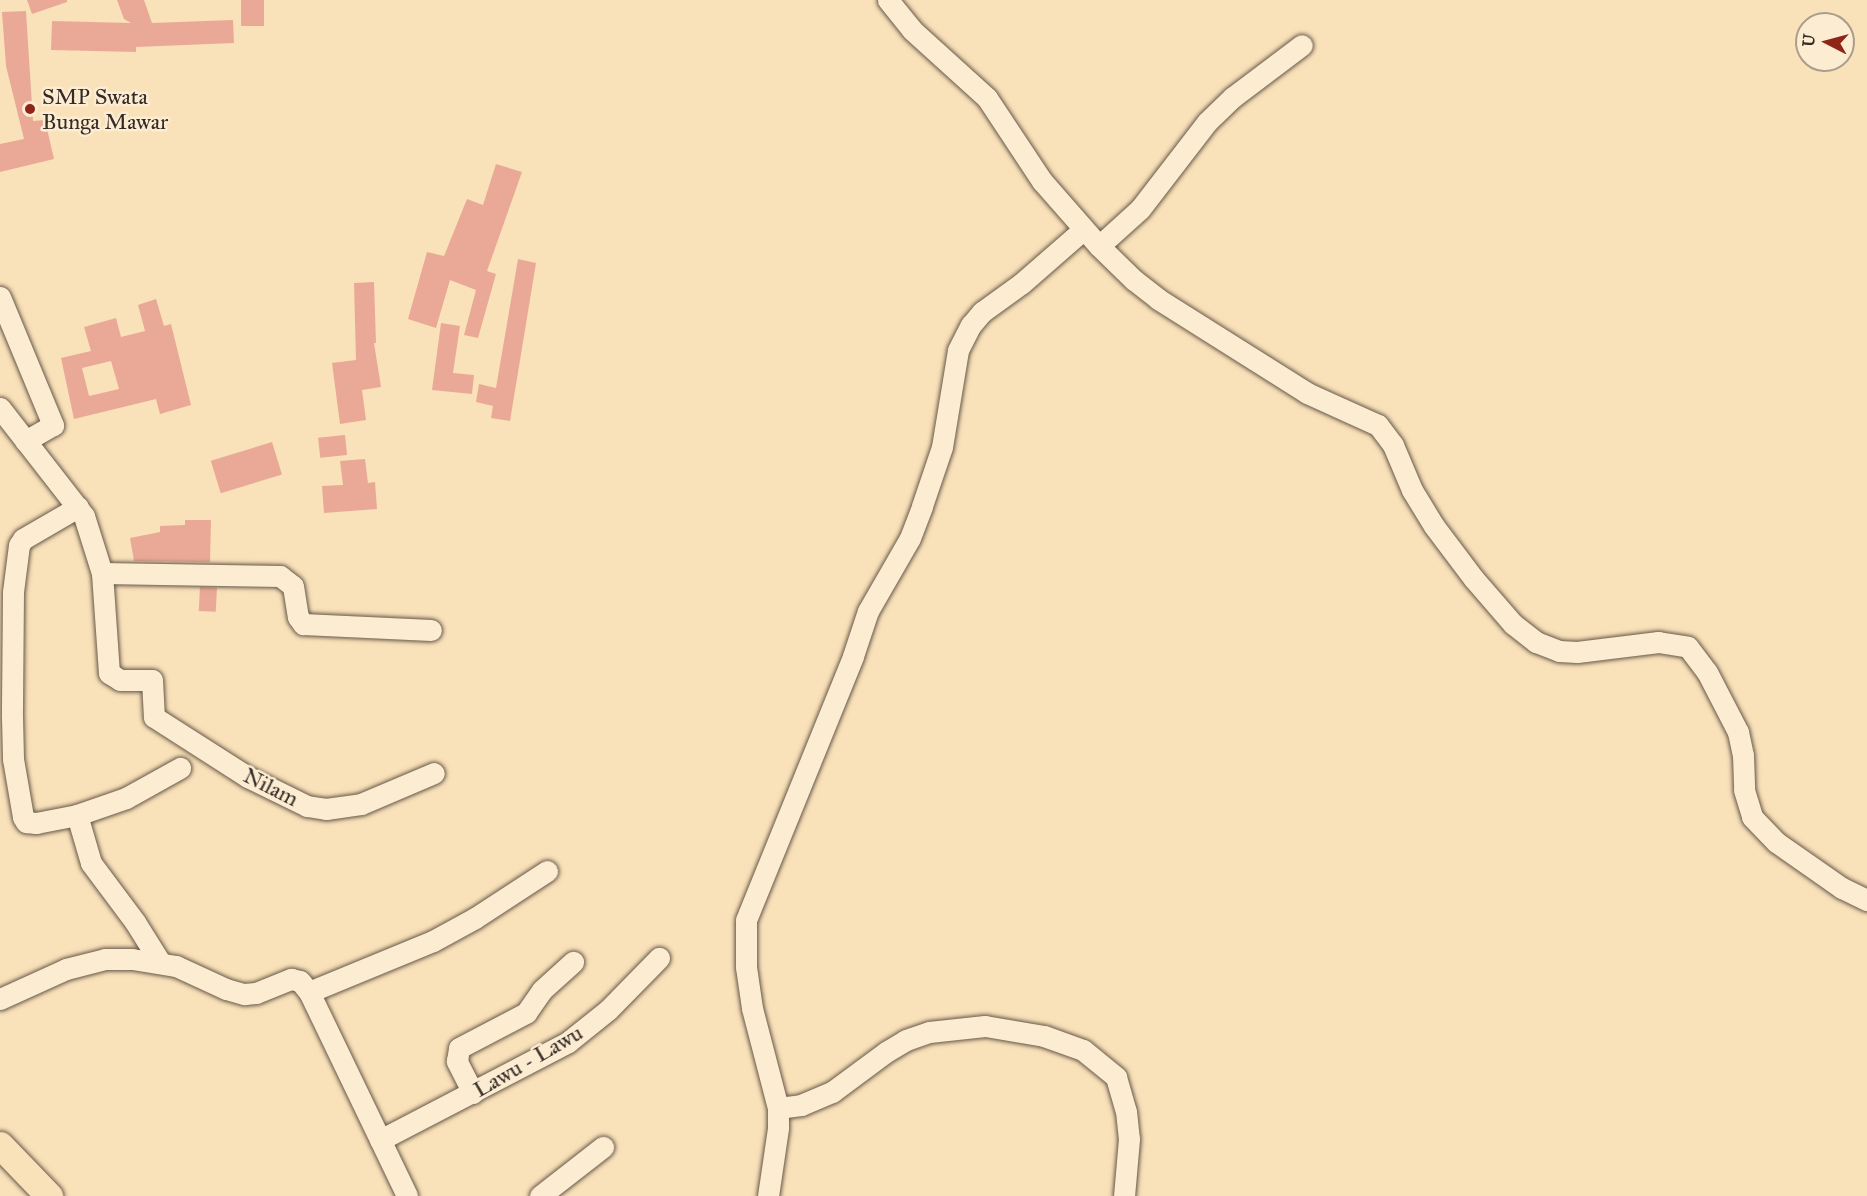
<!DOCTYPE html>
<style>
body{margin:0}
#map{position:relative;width:1867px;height:1196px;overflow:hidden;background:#f9e1b9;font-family:"IM FELL Great Primer",serif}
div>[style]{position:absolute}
.building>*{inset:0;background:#eaa997;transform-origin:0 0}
.roads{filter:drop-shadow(0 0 2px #675849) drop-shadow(0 0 2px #675849)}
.minor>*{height:21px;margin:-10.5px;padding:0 10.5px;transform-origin:10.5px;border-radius:10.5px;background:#fbecd2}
.major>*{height:27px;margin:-13.5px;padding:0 13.5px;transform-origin:13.5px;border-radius:13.5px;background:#f9e1b9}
.dots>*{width:16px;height:16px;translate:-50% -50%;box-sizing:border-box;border:3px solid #fbecd2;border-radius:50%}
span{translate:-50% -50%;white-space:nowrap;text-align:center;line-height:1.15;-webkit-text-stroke:5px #fbecd2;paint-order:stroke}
.poi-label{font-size:22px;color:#362a24}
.left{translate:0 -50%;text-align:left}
.street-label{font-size:22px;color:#362a24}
.north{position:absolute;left:1795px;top:12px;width:60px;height:60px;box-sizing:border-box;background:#fbecd2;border:2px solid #ac9e8c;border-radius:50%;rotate:276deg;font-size:16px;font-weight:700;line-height:24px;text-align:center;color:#362a24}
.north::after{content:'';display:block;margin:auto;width:21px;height:27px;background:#8f2418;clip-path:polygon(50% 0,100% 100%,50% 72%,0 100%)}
</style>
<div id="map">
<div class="building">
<div style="clip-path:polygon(27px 0,67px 0,67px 2px,32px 14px)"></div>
<div style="clip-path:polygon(117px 0,144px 0,152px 23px,233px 20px,234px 43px,136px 47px,136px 52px,51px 50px,52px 21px,131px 23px,124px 19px)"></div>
<div style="left:241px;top:0;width:23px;height:26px"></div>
<div style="clip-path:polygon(26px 11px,33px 121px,45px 120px,54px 159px,0 172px,0 144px,24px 139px,6px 66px,2px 12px)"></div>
<div style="clip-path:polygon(496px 164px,522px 172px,487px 271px,496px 274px,478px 338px,464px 335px,476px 290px,450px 280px,436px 328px,408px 319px,427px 252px,444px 256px,467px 199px,483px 205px)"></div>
<div style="clip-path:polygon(518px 259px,536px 263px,510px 421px,491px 418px,493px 406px,476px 402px,479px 384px,496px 388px)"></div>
<div style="clip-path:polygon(374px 282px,376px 343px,374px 343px,381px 387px,362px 390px,366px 420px,340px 424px,332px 363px,356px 360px,354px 283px)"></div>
<div style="clip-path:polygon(evenodd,156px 299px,164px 326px,171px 324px,191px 405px,160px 414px,156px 399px,74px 419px,61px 358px,91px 351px,84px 327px,116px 318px,121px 337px,145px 331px,138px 305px,156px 299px,111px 361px,119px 389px,89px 396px,82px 368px,111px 361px)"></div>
<div style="clip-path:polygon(441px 323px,460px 326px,453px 373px,474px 375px,472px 394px,432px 390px)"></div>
<div style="left:345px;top:435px;width:20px;height:27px;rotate:84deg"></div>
<div style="left:272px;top:442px;width:34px;height:64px;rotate:73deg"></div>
<div style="clip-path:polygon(365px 459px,368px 483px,375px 482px,377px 509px,324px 513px,322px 486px,343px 485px,340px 461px)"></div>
<div style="clip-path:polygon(185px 520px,211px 520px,210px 562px,134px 561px,130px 538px,160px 532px,160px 526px,185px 525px)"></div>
<div style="left:200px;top:587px;width:17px;height:24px;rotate:3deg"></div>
</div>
<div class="roads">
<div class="minor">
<div style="left:888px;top:0;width:38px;rotate:51deg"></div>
<div style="left:912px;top:30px;width:101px;rotate:42.2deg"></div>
<div style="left:987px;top:98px;width:100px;rotate:56.5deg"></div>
<div style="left:1042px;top:181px;width:86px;rotate:48.8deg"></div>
<div style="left:1099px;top:246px;width:49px;rotate:44.2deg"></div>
<div style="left:1134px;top:280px;width:31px;rotate:38deg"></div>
<div style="left:1158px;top:299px;width:176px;rotate:32.2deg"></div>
<div style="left:1307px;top:393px;width:78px;rotate:24.3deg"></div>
<div style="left:1378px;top:425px;width:25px;rotate:53deg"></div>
<div style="left:1393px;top:445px;width:49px;rotate:67.1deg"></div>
<div style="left:1412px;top:490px;width:42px;rotate:58.6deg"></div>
<div style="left:1434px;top:526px;width:66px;rotate:53deg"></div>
<div style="left:1474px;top:579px;width:60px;rotate:49.1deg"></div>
<div style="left:1513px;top:624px;width:29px;rotate:38deg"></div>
<div style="left:1536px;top:642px;width:25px;rotate:21deg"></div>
<div style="left:1559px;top:651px;width:18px;rotate:3deg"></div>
<div style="left:1577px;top:652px;width:82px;rotate:-7deg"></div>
<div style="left:1658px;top:642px;width:30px;rotate:9deg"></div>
<div style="left:1688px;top:647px;width:31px;rotate:53deg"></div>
<div style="left:1707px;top:672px;width:68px;rotate:62.7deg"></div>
<div style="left:1738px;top:732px;width:24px;rotate:78deg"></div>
<div style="left:1743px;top:755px;width:35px;rotate:88deg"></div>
<div style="left:1744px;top:790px;width:28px;rotate:73deg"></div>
<div style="left:1752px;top:817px;width:35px;rotate:46deg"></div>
<div style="left:1776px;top:842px;width:80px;rotate:34.9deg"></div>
<div style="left:1842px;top:888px;width:28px;rotate:26deg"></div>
<div style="left:1099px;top:246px;width:55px;rotate:-42.1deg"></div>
<div style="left:1140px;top:209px;width:110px;rotate:-52.4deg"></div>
<div style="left:1207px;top:122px;width:36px;rotate:-44deg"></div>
<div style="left:1233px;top:97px;width:86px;rotate:-37deg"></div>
<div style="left:0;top:297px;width:139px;rotate:67.5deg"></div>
<div style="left:53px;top:425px;width:32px;rotate:150deg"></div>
<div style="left:0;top:408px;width:137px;rotate:52.1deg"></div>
<div style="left:84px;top:516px;width:60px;rotate:72.5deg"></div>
<div style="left:102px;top:573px;width:100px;rotate:86deg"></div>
<div style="left:109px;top:673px;width:13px;rotate:32deg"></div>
<div style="left:120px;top:680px;width:32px"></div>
<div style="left:152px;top:680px;width:37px;rotate:87deg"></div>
<div style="left:154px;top:717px;width:112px;rotate:32.6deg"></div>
<div style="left:248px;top:777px;width:66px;rotate:26.2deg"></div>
<div style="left:307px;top:806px;width:19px;rotate:9deg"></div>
<div style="left:326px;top:809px;width:35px;rotate:-8deg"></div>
<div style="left:361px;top:804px;width:79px;rotate:-23deg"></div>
<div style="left:78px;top:507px;width:64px;rotate:149.8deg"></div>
<div style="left:23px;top:539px;width:7px;rotate:124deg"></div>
<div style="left:19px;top:545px;width:47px;rotate:97.3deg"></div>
<div style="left:13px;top:592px;width:125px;rotate:90.5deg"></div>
<div style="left:12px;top:717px;width:42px;rotate:88.6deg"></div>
<div style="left:13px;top:759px;width:59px;rotate:80.2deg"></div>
<div style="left:23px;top:817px;width:6px;rotate:59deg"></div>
<div style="left:26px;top:822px;width:10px;rotate:6deg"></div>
<div style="left:36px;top:823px;width:42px;rotate:-11deg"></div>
<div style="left:77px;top:815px;width:52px;rotate:-19.1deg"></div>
<div style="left:126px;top:798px;width:62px;rotate:-29.1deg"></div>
<div style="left:102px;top:573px;width:178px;rotate:1deg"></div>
<div style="left:280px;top:576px;width:16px;rotate:38deg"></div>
<div style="left:293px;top:586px;width:31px;rotate:81deg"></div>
<div style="left:298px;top:617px;width:9px;rotate:54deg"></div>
<div style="left:303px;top:624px;width:128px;rotate:2.7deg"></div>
<div style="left:77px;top:815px;width:50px;rotate:73.7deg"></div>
<div style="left:91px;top:863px;width:74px;rotate:53.3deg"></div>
<div style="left:135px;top:922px;width:47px;rotate:58deg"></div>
<div style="left:309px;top:992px;width:134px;rotate:-22.4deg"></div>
<div style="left:433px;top:941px;width:48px;rotate:-28.7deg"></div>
<div style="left:475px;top:918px;width:86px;rotate:-33.1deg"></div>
<div style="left:0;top:999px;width:72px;rotate:-24.4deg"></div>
<div style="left:66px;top:969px;width:40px;rotate:-14.4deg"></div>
<div style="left:105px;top:959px;width:27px"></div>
<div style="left:132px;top:959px;width:45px;rotate:9deg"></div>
<div style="left:176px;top:966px;width:55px;rotate:24.7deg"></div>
<div style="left:226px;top:989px;width:19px;rotate:16deg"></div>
<div style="left:244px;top:994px;width:12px;rotate:-5deg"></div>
<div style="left:256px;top:993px;width:38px;rotate:-22deg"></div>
<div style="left:291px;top:979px;width:9px;rotate:13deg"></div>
<div style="left:300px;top:981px;width:14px;rotate:51deg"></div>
<div style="left:309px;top:992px;width:226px;rotate:64.3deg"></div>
<div style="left:473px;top:1093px;width:36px;rotate:-117deg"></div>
<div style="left:457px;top:1061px;width:13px;rotate:-81deg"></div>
<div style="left:459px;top:1048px;width:76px;rotate:-27.6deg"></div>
<div style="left:526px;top:1013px;width:28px;rotate:-55deg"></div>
<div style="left:542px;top:990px;width:42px;rotate:-42.1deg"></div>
<div style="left:778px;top:1108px;width:23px;rotate:-7deg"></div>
<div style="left:801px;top:1105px;width:34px;rotate:-23deg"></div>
<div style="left:832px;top:1092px;width:67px;rotate:-36.5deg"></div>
<div style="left:886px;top:1052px;width:23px;rotate:-31deg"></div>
<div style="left:906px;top:1040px;width:24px;rotate:-19deg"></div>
<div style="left:929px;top:1032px;width:56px;rotate:-6.1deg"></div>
<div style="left:985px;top:1026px;width:60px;rotate:9.6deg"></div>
<div style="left:1044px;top:1036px;width:41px;rotate:19.7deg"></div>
<div style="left:1083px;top:1050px;width:43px;rotate:39.3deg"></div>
<div style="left:1116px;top:1077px;width:35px;rotate:74deg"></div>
<div style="left:1126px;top:1111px;width:28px;rotate:84deg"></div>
<div style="left:1129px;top:1139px;width:57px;rotate:95deg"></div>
<div style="left:380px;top:1140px;width:212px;rotate:-27.5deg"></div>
<div style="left:568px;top:1042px;width:51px;rotate:-38.7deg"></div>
<div style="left:608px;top:1010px;width:73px;rotate:-45.6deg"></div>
<div style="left:540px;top:1196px;width:80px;rotate:-37.9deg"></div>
<div style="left:768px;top:1196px;width:69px;rotate:-81.6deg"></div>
<div style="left:778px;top:1128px;width:20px;rotate:-90deg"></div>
<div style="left:778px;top:1108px;width:103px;rotate:-104.6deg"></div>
<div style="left:752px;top:1008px;width:41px;rotate:-98.3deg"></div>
<div style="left:746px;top:967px;width:47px;rotate:-90deg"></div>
<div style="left:746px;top:920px;width:285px;rotate:-67.9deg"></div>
<div style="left:853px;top:656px;width:47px;rotate:-71.6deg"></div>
<div style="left:868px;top:611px;width:84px;rotate:-60.1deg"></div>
<div style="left:910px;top:538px;width:34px;rotate:-69deg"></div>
<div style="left:922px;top:506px;width:62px;rotate:-71.3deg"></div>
<div style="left:942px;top:447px;width:98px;rotate:-80.6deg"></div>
<div style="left:958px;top:350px;width:28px;rotate:-63deg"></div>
<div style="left:971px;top:325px;width:17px;rotate:-50deg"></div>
<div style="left:982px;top:312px;width:49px;rotate:-35.9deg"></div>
<div style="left:1022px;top:283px;width:82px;rotate:-41.1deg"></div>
</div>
<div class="major">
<div style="left:0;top:1145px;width:71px;rotate:46.1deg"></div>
</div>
</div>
<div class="dots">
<div style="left:30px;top:109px;background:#8f2418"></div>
</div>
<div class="poi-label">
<span class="left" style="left:42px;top:109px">SMP Swata<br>Bunga Mawar</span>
</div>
<div class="street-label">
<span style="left:271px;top:787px;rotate:27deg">Nilam</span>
<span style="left:528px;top:1061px;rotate:-30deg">Lawu - Lawu</span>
</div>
<div class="north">U</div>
</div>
